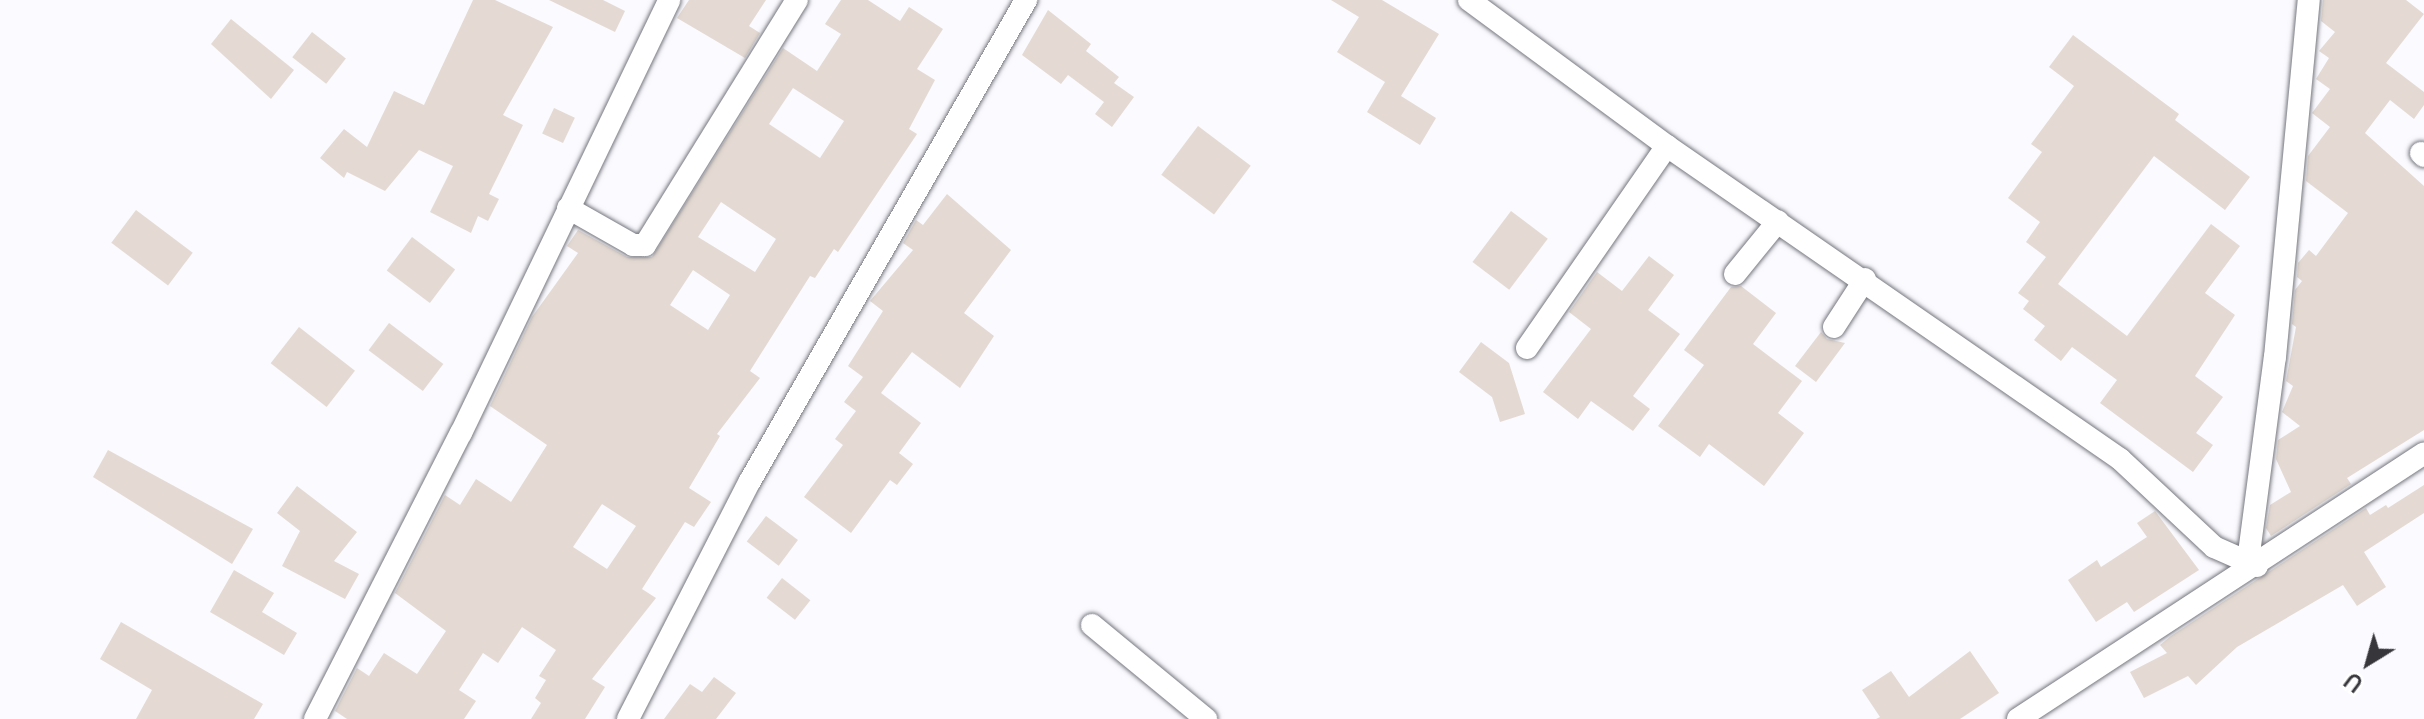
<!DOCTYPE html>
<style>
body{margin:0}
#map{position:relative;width:2424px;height:719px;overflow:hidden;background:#fafaff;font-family:Lato,sans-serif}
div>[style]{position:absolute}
.building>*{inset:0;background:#e4dad3;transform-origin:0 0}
.roads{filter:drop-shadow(0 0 2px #76767f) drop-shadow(0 0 2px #76767f)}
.street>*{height:22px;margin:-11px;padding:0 11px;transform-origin:11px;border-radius:11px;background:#fff}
span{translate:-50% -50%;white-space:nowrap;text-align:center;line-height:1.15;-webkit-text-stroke:7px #fff;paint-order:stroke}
.north{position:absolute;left:2328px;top:623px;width:80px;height:80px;-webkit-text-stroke:6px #fff;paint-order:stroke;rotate:217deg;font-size:22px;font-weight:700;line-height:32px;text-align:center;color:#37363b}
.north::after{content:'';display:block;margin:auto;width:28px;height:36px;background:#37363b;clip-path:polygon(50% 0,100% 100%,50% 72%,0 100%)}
</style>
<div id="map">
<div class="building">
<div style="clip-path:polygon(473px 0,495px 0,553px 27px,503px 115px,523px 125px,489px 194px,499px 199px,488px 221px,478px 216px,471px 233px,430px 212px,453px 166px,419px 150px,385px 191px,347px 172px,344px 178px,320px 158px,344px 129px,367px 147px,394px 91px,424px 105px)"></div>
<div style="clip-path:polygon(549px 0,603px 0,625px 11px,615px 32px)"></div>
<div style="clip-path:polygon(689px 0,766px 0,749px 26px,760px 33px,745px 58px,677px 18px)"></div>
<div style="clip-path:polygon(evenodd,841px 0,868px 0,900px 21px,909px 7px,943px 29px,917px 69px,935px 80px,909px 129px,917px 134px,838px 252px,834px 249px,815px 278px,810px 276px,750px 371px,760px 378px,717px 434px,720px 436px,689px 488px,711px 502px,694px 527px,685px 522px,642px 589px,656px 598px,592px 679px,605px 687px,585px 719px,531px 719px,541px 703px,535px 698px,546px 680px,539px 676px,556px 650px,522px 627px,498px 663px,483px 653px,459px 690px,476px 701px,464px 719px,347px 719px,335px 711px,357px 668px,369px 676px,384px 653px,417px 674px,446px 631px,395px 593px,445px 495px,460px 505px,476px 479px,511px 502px,547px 445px,490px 406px,532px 317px,578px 253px,567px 246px,578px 230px,627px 257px,652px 257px,783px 48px,817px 71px,841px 34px,825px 24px,841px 0,793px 88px,844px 121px,820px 158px,769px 124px,793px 88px,841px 0,721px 202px,776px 239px,755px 272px,698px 237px,721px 202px,841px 0,693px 270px,730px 295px,708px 330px,670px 305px,693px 270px,841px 0,602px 504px,636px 526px,607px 569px,573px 547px,602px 504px)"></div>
<div style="clip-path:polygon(1331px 0,1382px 0,1439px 34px,1401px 96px,1436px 118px,1420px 145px,1367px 112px,1385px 82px,1337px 52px,1359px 17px)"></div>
<div style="clip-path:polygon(2323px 0,2406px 0,2424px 14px,2386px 63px,2424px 92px,2424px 105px,2414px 119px,2390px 100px,2365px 133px,2424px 186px,2424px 430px,2347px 478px,2351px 484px,2271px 536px,2266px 528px,2270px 505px,2291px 492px,2276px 459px,2278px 440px,2300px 426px,2282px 412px,2293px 386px,2286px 381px,2296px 327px,2292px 324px,2295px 290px,2302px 281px,2297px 277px,2298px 263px,2309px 250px,2316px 256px,2348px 213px,2306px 181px,2308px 156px,2330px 127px,2312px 113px,2330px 89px,2316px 79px,2329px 58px,2319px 51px,2335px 32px,2321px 21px)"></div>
<div style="clip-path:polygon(1048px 10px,1091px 44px,1086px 51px,1119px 77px,1114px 83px,1134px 97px,1112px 127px,1095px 114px,1104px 102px,1068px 75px,1061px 84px,1022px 55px)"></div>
<div style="clip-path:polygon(231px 19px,294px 70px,271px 99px,211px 44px)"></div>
<div style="left:312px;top:32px;width:43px;height:32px;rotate:38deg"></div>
<div style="clip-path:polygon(2073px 35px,2179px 114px,2175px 120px,2250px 177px,2225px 210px,2154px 156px,2058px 284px,2127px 336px,2211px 224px,2240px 246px,2205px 293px,2235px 315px,2195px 376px,2223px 397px,2196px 433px,2213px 445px,2193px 472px,2100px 403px,2117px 380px,2072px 347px,2061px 361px,2034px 340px,2045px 326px,2023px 309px,2029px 301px,2018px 293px,2046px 257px,2026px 242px,2040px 222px,2008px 198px,2042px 152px,2031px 144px,2074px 86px,2049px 67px)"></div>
<div style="left:554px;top:108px;width:23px;height:28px;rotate:25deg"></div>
<div style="left:1198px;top:126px;width:66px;height:61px;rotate:37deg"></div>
<div style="clip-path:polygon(947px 194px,1011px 250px,964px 313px,994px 336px,960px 388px,912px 352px,881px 393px,921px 423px,899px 453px,913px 464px,897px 485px,890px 480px,851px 533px,804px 497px,843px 445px,835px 439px,856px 411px,844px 402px,863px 377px,848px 366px,883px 311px,870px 301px,913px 250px,903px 243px,916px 220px,923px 225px)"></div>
<div style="left:136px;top:210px;width:71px;height:41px;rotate:37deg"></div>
<div style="left:1511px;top:211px;width:46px;height:64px;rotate:37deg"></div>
<div style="left:412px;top:237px;width:54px;height:42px;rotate:37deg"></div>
<div style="clip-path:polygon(1649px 256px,1674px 275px,1648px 310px,1680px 334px,1633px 396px,1650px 409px,1633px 431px,1591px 401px,1578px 419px,1543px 392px,1591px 329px,1569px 312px,1597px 272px,1622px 291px)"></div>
<div style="clip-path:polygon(1741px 286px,1776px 313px,1753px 344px,1802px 381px,1778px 413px,1804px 433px,1764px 486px,1709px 444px,1700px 457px,1658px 426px,1704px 365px,1684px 350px,1731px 287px)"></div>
<div style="left:389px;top:323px;width:68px;height:34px;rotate:37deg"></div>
<div style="left:299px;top:327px;width:71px;height:46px;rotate:38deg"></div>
<div style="clip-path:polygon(1821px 332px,1827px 339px,1845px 343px,1816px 382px,1795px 366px)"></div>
<div style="clip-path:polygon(1481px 342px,1509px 363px,1525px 414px,1500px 422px,1492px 397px,1459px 372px)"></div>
<div style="clip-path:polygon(108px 450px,253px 529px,232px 564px,93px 477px)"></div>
<div style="clip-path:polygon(2424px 485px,2424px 513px,2364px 552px,2386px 587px,2357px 606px,2343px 585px,2237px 647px,2196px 685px,2188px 676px,2144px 698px,2130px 672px,2167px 653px,2160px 645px,2171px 636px,2366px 508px,2370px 515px,2386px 505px,2388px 508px)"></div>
<div style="clip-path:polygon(297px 486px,357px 532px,334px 561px,359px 574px,345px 599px,282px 566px,300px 531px,277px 513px)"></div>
<div style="clip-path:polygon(2155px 511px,2199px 570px,2134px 612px,2127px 602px,2096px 622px,2068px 580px,2097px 560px,2101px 567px,2147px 537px,2137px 523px)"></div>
<div style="left:766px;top:516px;width:40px;height:32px;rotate:37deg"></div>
<div style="clip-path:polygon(234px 570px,274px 593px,262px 612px,297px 633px,284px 655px,210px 612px)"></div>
<div style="left:782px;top:578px;width:36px;height:25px;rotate:38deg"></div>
<div style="clip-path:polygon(121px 622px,263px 704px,254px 719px,136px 719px,152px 690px,100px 659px)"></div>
<div style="clip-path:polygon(1970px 651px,1999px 693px,1960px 719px,1876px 719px,1880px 717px,1862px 690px,1891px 671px,1909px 697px)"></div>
<div style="clip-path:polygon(714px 677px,736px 693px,716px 719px,664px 719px,690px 684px,702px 692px)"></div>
</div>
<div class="roads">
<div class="street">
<div style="left:1469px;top:0;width:246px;rotate:36.4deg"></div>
<div style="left:1667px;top:146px;width:551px;rotate:34.64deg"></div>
<div style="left:2120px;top:459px;width:129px;rotate:43.1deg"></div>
<div style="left:2214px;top:547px;width:47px;rotate:23.8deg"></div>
<div style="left:2421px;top:153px;width:4px;rotate:45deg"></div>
<div style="left:568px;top:208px;width:75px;rotate:29.6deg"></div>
<div style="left:633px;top:245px;width:12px"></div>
<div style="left:645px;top:245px;width:288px;rotate:-58.2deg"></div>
<div style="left:1735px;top:274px;width:68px;rotate:-50.9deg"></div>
<div style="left:1834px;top:327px;width:57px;rotate:-57.1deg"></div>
<div style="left:1527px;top:348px;width:246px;rotate:-55.3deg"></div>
<div style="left:2248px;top:561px;width:206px;rotate:-82.5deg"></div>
<div style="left:2275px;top:357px;width:359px;rotate:-84.6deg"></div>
<div style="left:1092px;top:625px;width:148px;rotate:39.5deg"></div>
<div style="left:315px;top:719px;width:321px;rotate:-63deg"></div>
<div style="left:461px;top:433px;width:480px;rotate:-64.3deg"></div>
<div style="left:628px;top:719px;width:267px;rotate:-62.9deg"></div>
<div style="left:750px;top:481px;width:555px;rotate:-60.15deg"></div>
<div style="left:2018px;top:719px;width:485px;rotate:-33.2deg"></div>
</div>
</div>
<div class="north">U</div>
</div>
